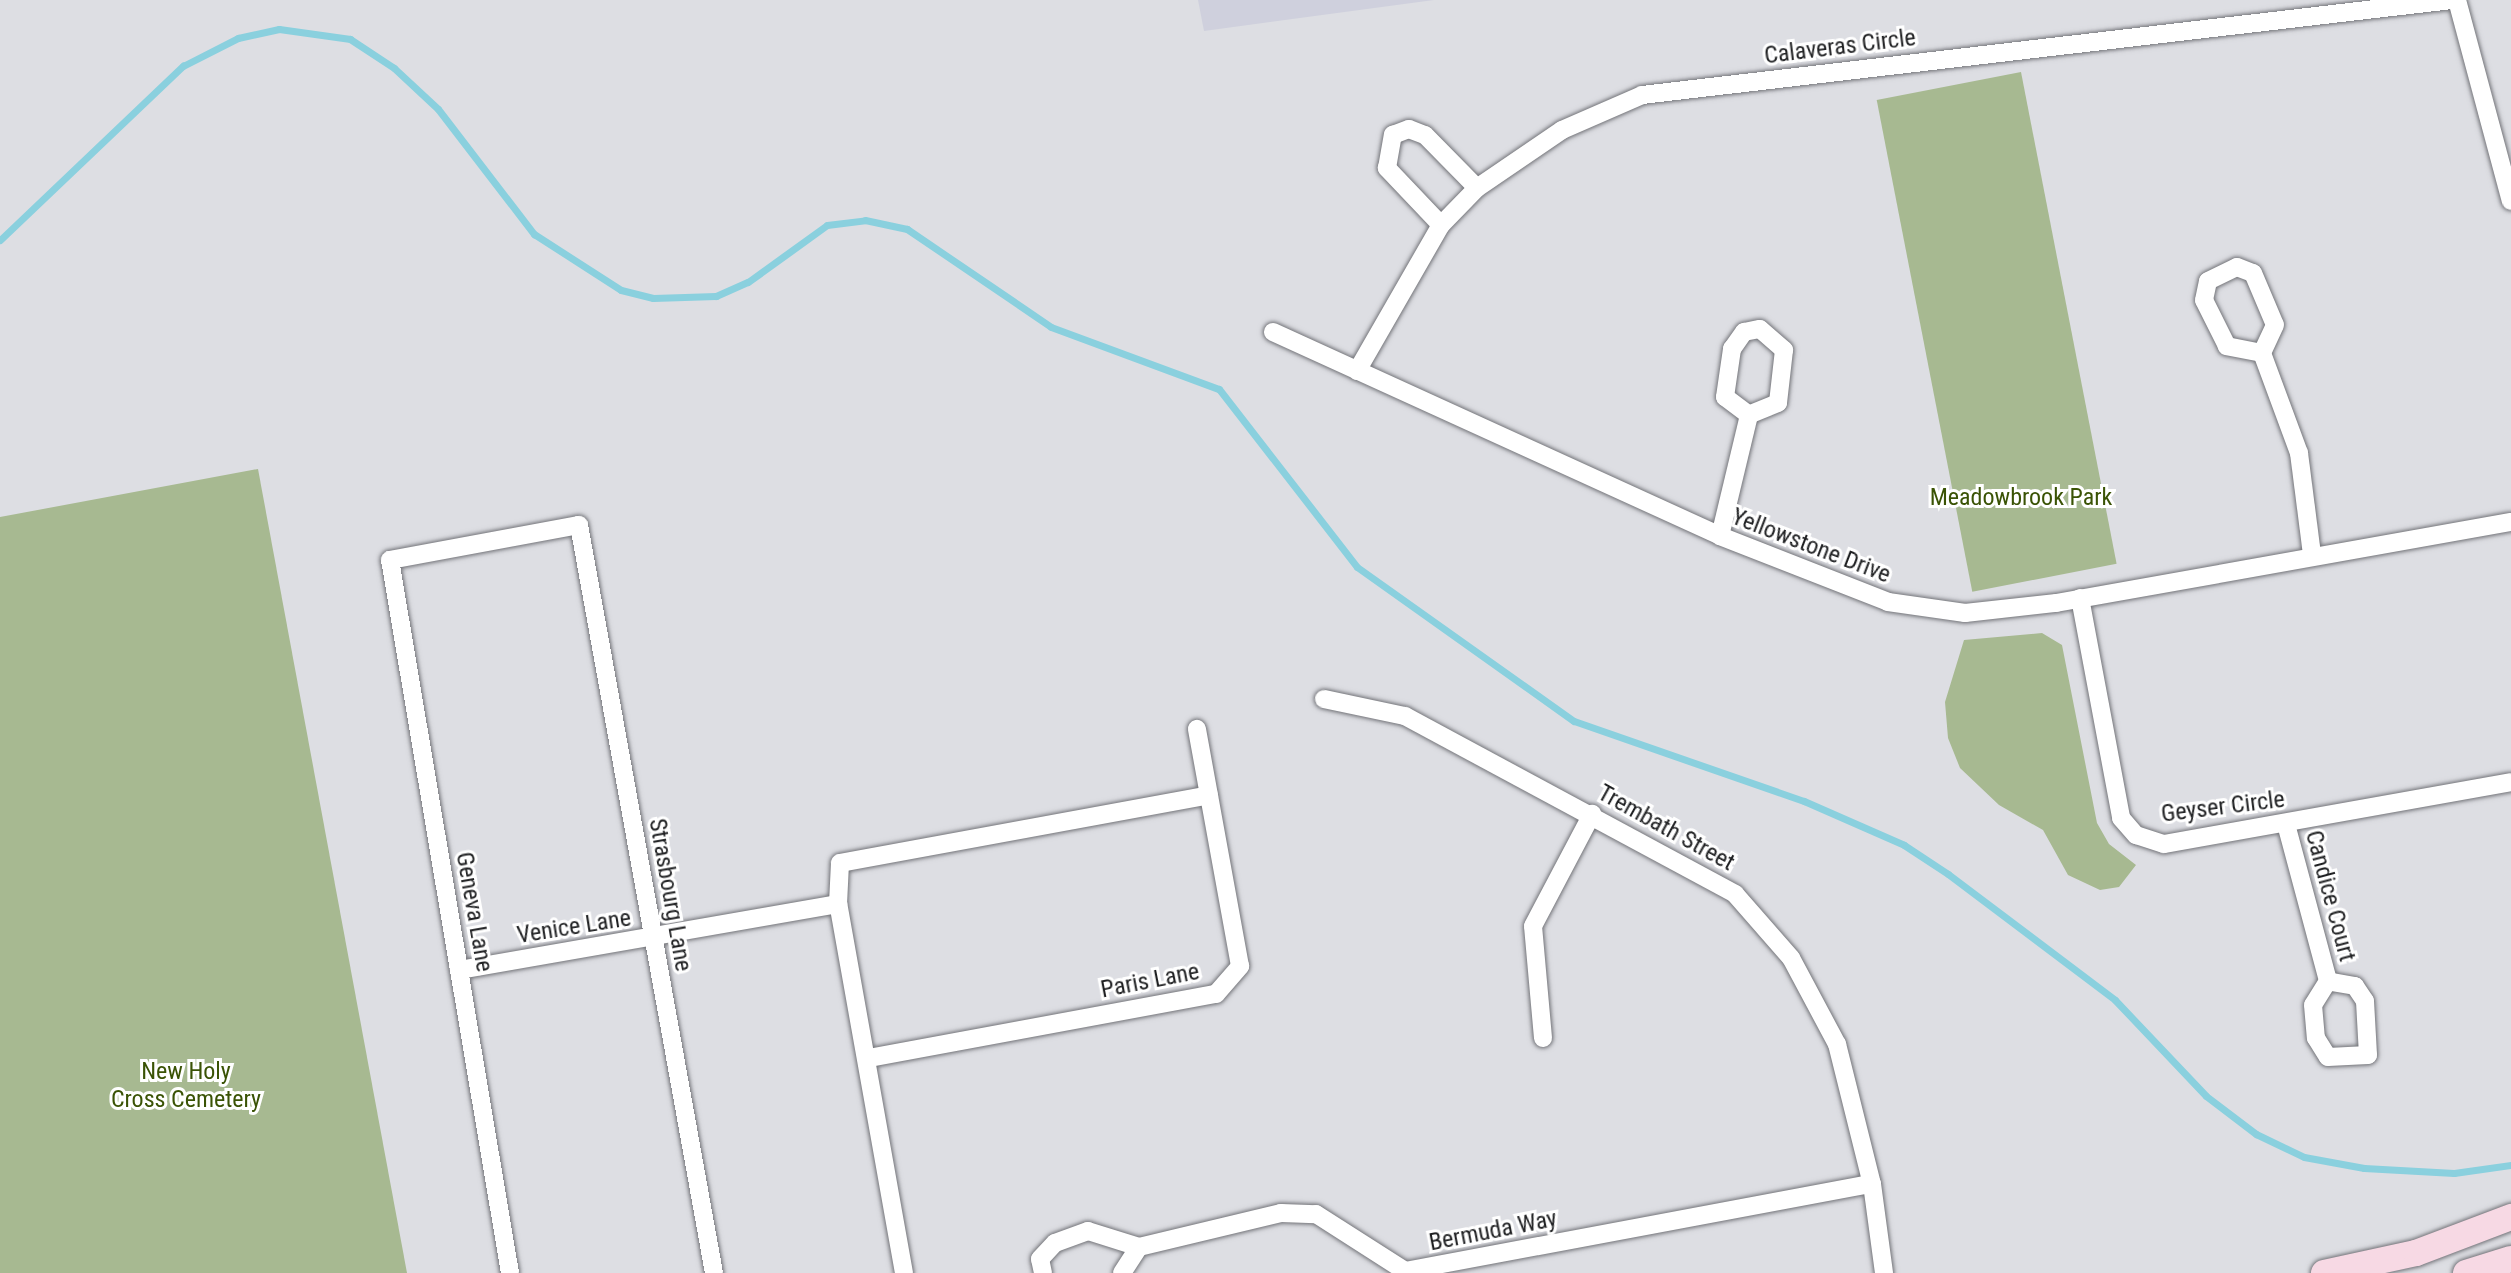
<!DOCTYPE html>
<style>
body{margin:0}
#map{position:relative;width:2511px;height:1273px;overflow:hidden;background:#dddee3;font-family:"Roboto Condensed",sans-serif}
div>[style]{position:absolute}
.built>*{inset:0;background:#cfd0dd}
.green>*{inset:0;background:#a7b991;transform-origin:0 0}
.stream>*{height:7px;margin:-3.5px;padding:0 3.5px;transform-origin:3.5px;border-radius:3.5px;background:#8ad0de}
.roads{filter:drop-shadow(0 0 2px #737479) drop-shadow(0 0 2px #737479)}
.minor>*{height:18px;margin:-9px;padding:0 9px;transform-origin:9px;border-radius:9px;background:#fff}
.secondary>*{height:26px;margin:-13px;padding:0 13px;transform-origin:13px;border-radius:13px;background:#f7d9e4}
span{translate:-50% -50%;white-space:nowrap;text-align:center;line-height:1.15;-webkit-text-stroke:6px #fff;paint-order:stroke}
.street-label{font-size:24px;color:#1f2022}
.park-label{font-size:24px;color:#3a5305}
</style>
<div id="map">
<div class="built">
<div style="clip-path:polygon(1198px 0,1434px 0,1204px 31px)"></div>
</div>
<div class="green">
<div style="left:2021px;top:72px;width:501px;height:147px;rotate:79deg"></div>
<div style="clip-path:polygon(258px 469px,407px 1273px,0 1273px,0 517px)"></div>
<div style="clip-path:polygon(2042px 633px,2062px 645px,2097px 823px,2109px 844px,2136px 865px,2119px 887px,2100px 890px,2068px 875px,2043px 830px,1999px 805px,1960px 768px,1948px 738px,1945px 702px,1964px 640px)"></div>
</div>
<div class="stream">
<div style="left:0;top:240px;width:253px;rotate:-43.6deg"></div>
<div style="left:183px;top:66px;width:62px;rotate:-27deg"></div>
<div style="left:238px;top:38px;width:42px;rotate:-12.4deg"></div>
<div style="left:279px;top:29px;width:72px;rotate:8deg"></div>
<div style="left:350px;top:39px;width:53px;rotate:33.4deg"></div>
<div style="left:394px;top:68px;width:60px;rotate:43deg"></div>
<div style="left:438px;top:109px;width:158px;rotate:52.5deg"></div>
<div style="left:534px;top:234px;width:103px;rotate:32.8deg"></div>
<div style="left:621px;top:290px;width:33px;rotate:14deg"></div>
<div style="left:653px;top:298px;width:63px;rotate:-1.8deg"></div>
<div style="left:716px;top:296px;width:35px;rotate:-24deg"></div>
<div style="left:748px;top:282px;width:97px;rotate:-35.8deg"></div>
<div style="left:827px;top:225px;width:38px;rotate:-7deg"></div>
<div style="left:865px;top:220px;width:43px;rotate:12.1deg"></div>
<div style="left:907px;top:229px;width:174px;rotate:34.2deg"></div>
<div style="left:1051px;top:327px;width:179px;rotate:20.3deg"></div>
<div style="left:1219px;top:389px;width:225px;rotate:52.2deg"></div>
<div style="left:1357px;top:567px;width:266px;rotate:35.4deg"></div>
<div style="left:1574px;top:721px;width:244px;rotate:19.2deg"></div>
<div style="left:1804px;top:801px;width:109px;rotate:23.7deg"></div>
<div style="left:1904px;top:845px;width:53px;rotate:33.4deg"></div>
<div style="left:1948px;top:874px;width:209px;rotate:37deg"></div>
<div style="left:2115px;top:1000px;width:132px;rotate:46.5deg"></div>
<div style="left:2206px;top:1096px;width:63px;rotate:37.2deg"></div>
<div style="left:2256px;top:1134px;width:53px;rotate:25.6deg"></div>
<div style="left:2304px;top:1157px;width:61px;rotate:10.4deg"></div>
<div style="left:2364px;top:1168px;width:90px;rotate:3.2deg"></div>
<div style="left:2454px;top:1173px;width:58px;rotate:-8deg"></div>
</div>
<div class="roads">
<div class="minor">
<div style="left:2457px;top:0;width:208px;rotate:75deg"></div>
<div style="left:1441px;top:225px;width:79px;rotate:-133.5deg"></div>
<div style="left:1387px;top:168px;width:34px;rotate:-80deg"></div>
<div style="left:1393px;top:135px;width:17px;rotate:-21deg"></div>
<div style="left:1409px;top:129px;width:17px;rotate:21deg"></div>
<div style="left:1425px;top:135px;width:74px;rotate:45.5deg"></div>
<div style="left:2237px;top:267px;width:17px;rotate:21deg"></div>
<div style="left:2253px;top:273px;width:56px;rotate:67.1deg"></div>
<div style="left:2275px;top:325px;width:31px;rotate:115deg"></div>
<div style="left:2262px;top:353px;width:36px;rotate:-169deg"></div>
<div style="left:2227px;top:346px;width:51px;rotate:-116.6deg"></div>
<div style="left:2204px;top:300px;width:19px;rotate:-78deg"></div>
<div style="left:2208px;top:281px;width:32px;rotate:-26deg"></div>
<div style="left:1760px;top:329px;width:32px;rotate:41deg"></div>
<div style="left:1784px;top:350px;width:53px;rotate:96.5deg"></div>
<div style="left:1778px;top:403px;width:31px;rotate:158deg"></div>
<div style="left:1749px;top:415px;width:30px;rotate:-143deg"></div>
<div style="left:1725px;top:397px;width:49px;rotate:-81.7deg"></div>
<div style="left:1732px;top:349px;width:21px;rotate:-55deg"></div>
<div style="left:1744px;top:332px;width:16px;rotate:-11deg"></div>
<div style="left:1273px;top:332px;width:491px;rotate:24.5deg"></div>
<div style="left:1720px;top:536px;width:180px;rotate:21.4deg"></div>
<div style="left:1888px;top:602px;width:78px;rotate:8.1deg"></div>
<div style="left:1965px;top:613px;width:92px;rotate:-6.3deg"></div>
<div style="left:2056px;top:603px;width:462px;rotate:-10.1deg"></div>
<div style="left:2262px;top:353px;width:107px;rotate:69.7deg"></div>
<div style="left:2299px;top:453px;width:103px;rotate:82.7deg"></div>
<div style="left:1357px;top:371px;width:168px;rotate:-60.1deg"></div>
<div style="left:1441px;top:225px;width:52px;rotate:-45.8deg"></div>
<div style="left:1477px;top:188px;width:103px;rotate:-34.3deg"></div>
<div style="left:1562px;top:130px;width:87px;rotate:-23.6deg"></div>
<div style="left:1642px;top:95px;width:816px;rotate:-6.69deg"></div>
<div style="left:1720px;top:536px;width:124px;rotate:-76.5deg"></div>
<div style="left:2080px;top:598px;width:224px;rotate:79.4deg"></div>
<div style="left:2121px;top:818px;width:23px;rotate:49deg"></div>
<div style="left:2136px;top:835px;width:29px;rotate:18deg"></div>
<div style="left:2164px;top:844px;width:352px;rotate:-10.1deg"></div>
<div style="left:1324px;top:699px;width:83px;rotate:11.9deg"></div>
<div style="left:1405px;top:716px;width:375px;rotate:28.3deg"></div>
<div style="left:1735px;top:894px;width:85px;rotate:48.8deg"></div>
<div style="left:1791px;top:958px;width:98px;rotate:61.9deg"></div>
<div style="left:1837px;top:1044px;width:144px;rotate:76deg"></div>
<div style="left:1872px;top:1184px;width:90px;rotate:82.3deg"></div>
<div style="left:2286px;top:824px;width:163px;rotate:75deg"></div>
<div style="left:2328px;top:981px;width:28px;rotate:122deg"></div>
<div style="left:2313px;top:1005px;width:33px;rotate:85deg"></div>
<div style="left:2316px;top:1038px;width:22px;rotate:58deg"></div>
<div style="left:2328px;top:1057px;width:40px;rotate:-2.9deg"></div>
<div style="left:2368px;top:1055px;width:54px;rotate:-93.2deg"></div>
<div style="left:2365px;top:1001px;width:18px;rotate:-124deg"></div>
<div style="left:2355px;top:986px;width:27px;rotate:-170deg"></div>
<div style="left:459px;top:970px;width:385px;rotate:-9.9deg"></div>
<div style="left:1543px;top:1038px;width:112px;rotate:-95.1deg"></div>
<div style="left:1533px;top:926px;width:127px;rotate:-62.2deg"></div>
<div style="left:869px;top:1058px;width:353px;rotate:-10.5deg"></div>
<div style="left:1216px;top:994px;width:37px;rotate:-49deg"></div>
<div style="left:1240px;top:966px;width:241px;rotate:-100.3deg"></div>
<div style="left:510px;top:1273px;width:723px;rotate:-99.55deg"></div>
<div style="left:390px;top:560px;width:192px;rotate:-10.5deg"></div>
<div style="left:579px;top:525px;width:760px;rotate:79.77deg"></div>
<div style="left:904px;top:1273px;width:375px;rotate:-100.1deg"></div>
<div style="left:838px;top:904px;width:41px;rotate:-87.2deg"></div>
<div style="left:840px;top:863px;width:375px;rotate:-10.4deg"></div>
<div style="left:1043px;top:1273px;width:14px;rotate:-102deg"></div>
<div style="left:1040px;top:1259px;width:22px;rotate:-47deg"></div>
<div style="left:1055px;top:1243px;width:35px;rotate:-20deg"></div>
<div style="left:1088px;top:1231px;width:53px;rotate:17.4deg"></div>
<div style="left:1139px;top:1247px;width:146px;rotate:-13.5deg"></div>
<div style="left:1281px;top:1213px;width:35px;rotate:2deg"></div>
<div style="left:1316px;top:1214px;width:106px;rotate:32.6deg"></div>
<div style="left:1405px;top:1271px;width:475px;rotate:-10.6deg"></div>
<div style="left:1122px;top:1273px;width:31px;rotate:-57deg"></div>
</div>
<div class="secondary">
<div style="left:2324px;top:1273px;width:94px;rotate:-12.3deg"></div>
<div style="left:2416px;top:1253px;width:102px;rotate:-20.8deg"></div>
<div style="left:2466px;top:1273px;width:47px;rotate:-17.3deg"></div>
</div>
</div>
<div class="street-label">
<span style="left:1840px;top:47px;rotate:-7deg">Calaveras Circle</span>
<span style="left:1811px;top:546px;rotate:21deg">Yellowstone Drive</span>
<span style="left:2223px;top:807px;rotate:-7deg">Geyser Circle</span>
<span style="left:1666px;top:828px;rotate:29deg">Trembath Street</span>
<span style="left:670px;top:895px;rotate:80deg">Strasbourg Lane</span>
<span style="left:2330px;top:896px;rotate:75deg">Candice Court</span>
<span style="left:474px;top:912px;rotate:80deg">Geneva Lane</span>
<span style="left:574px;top:927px;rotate:-9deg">Venice Lane</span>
<span style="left:1150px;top:981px;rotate:-11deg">Paris Lane</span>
<span style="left:1493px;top:1231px;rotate:-11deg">Bermuda Way</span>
</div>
<div class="park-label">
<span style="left:2021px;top:498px">Meadowbrook Park</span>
<span style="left:186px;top:1086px">New Holy<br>Cross Cemetery</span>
</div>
</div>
